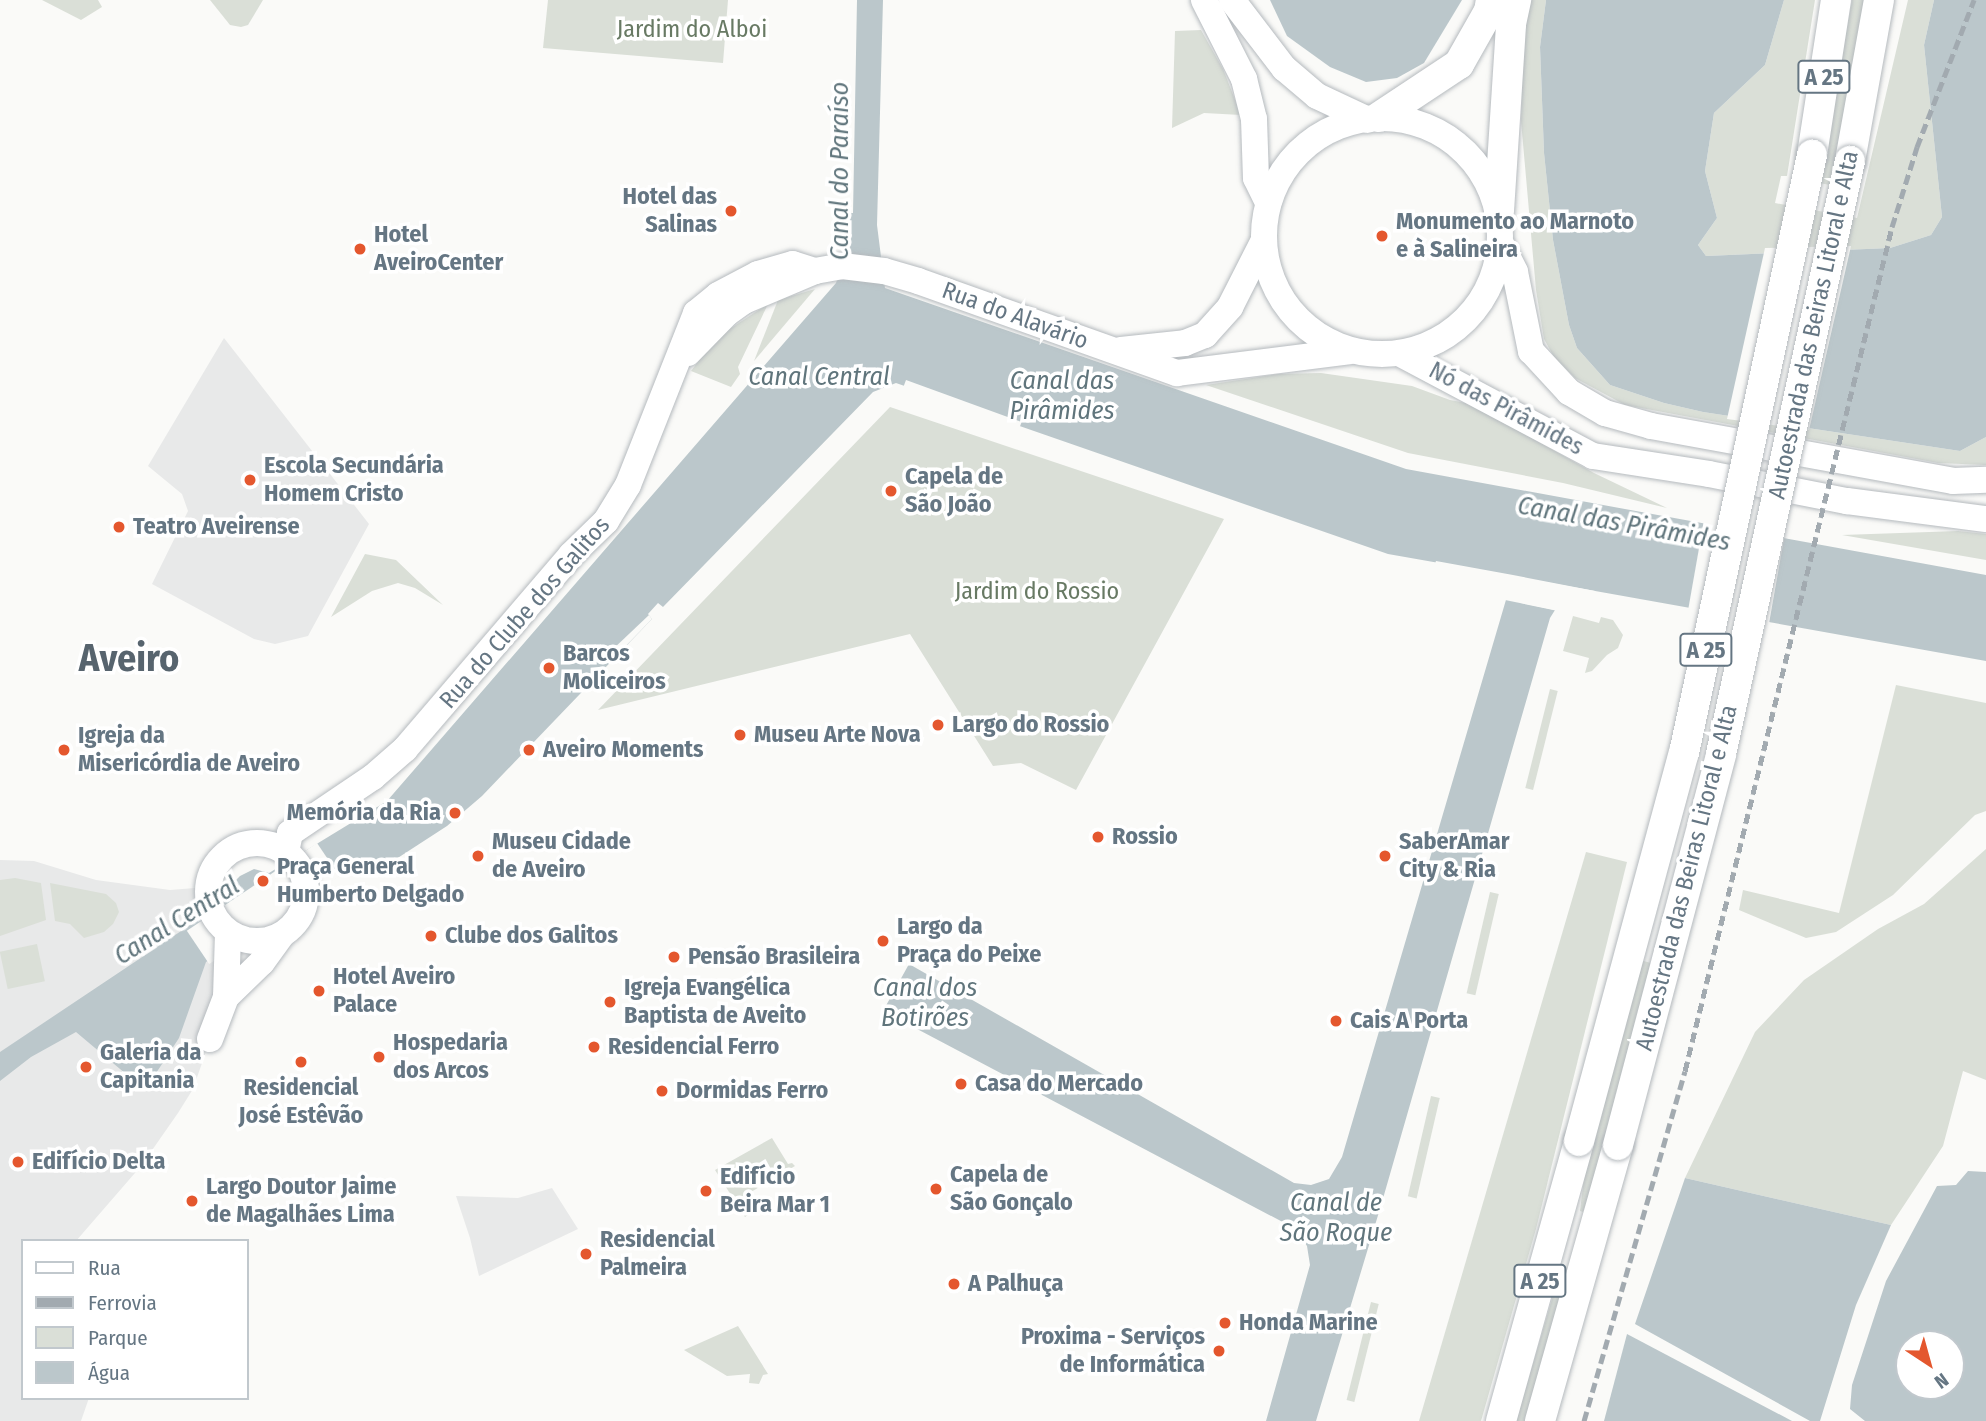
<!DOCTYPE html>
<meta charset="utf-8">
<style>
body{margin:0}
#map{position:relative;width:1986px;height:1421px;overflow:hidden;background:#fafaf8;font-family:"Fira Sans Condensed",sans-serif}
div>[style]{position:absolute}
.built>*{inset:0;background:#e8e9e9}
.green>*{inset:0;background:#dadfd7;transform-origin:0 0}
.water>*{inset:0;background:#bbc7cb}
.pier>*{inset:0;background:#fafaf8;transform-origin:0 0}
.roads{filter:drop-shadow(0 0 2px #b5babe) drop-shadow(0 0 2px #b5babe)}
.major>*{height:26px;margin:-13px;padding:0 13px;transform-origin:13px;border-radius:13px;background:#fff}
.major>.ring{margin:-13px;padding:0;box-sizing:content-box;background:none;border:26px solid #fff;border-radius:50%}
.highway>*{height:30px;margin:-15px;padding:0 15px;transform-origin:15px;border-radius:15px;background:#fff}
.rail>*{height:5px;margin-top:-2.5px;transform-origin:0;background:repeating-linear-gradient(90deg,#a2aab0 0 10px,transparent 0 15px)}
.bridges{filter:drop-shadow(0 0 2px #b4b9bd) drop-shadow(0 0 2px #b4b9bd)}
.highway-bridge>*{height:30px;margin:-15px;padding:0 15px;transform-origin:15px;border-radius:15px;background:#fff}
.dots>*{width:19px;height:19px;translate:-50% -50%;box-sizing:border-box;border:4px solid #fff;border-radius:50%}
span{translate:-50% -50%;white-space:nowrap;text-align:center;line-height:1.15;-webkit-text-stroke:7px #fff;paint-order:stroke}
.shield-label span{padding:2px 5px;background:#fff;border:2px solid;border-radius:5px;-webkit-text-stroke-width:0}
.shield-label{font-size:23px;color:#657683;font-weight:700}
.park-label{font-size:24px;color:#687a64}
.poi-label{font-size:24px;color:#657683;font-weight:700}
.right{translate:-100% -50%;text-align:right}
.left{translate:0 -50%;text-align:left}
.street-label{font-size:24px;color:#657683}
.water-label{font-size:26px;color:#60757c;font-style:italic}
.town-label{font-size:38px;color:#57646e;font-weight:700}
.legend{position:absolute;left:21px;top:1239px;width:228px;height:161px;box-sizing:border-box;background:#fff;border:2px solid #c1c8cd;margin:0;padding:9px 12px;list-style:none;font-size:21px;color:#657683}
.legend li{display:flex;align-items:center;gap:14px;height:35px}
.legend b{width:35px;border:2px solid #c1c8cd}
.north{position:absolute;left:1895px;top:1330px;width:70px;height:70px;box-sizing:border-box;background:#fff;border:2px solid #c1c8cd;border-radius:50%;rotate:144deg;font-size:19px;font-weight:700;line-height:28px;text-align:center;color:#657683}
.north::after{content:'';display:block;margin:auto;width:24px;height:32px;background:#e4572e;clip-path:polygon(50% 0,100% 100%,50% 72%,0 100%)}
</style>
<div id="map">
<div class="built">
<div style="clip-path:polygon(224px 338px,369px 524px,308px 636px,275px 644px,254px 639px,152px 584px,188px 511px,182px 494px,148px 466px)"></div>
<div style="clip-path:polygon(0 860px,34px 861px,96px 880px,170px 890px,207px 887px,208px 901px,215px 919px,228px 933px,210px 1040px,193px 1089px,178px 1113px,141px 1166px,76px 1241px,23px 1241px,23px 1398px,89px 1398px,81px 1421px,0 1421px)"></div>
<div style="clip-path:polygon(552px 1188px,578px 1229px,479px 1276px,470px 1238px,456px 1196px,518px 1198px)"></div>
</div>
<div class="green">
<div style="clip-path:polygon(42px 0,98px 0,102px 7px,81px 20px)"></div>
<div style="clip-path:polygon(210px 0,263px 0,248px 25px,241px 27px,230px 25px)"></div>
<div style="clip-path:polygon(548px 0,728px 0,723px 63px,543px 48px)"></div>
<div style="clip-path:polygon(1530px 0,1546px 0,1540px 47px,1544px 153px,1553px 240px,1569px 325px,1577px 348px,1610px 385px,1664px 403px,1703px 412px,1960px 451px,1986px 437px,1986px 465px,1938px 463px,1625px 405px,1575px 378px,1554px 357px,1544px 339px,1536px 290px,1521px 121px,1523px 37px)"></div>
<div style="clip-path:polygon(1784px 0,1815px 0,1787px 176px,1781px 176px,1775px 203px,1857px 218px,1908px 0,1934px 0,1924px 45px,1942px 217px,1931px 235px,1890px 248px,1706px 256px,1698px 245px,1717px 218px,1705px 171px,1714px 113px,1765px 65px)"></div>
<div style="clip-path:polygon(1852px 0,1866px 0,1830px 185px,1819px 183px)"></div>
<div style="clip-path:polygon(1201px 30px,1223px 69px,1241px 115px,1204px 113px,1172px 128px,1175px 31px)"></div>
<div style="clip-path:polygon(815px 289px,754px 361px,778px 300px)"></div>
<div style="clip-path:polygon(768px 304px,738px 367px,740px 374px,731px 387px,691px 371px,716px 338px)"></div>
<div style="clip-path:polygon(1321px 373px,1412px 386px,1450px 400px,1471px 404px,1594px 473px,1667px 508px,1563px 483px,1408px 453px,1206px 385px,1278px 374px)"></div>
<div style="clip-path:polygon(890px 407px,1224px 519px,1076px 790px,1021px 763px,993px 766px,910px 634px,598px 710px)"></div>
<div style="clip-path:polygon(1958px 531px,1986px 534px,1986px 560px,1842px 535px)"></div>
<div style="clip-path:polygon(365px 554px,396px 560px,443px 605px,415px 588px,398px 583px,372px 591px,331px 617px)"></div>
<div style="clip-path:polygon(1573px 616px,1599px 623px,1601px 617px,1613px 620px,1623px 635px,1618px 648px,1607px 655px,1592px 671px,1585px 673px,1589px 658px,1563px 651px)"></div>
<div style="clip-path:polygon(1896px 685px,1986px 703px,1986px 811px,1975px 815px,1893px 895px,1836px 932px,1806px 938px,1739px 910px,1743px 890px,1839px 913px)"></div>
<div style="left:1550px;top:689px;width:8px;height:102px;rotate:14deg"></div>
<div style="clip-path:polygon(1986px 849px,1986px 1080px,1963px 1071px,1943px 1146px,1891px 1225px,1685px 1178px,1755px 1032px,1804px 980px,1878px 929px,1924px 904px)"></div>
<div style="clip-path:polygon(1586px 852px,1627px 862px,1536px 1229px,1481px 1421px,1419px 1421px)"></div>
<div style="clip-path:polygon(15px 878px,41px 883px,46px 920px,0 936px,0 880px)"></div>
<div style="clip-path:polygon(50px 883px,106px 894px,116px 903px,119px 912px,113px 924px,104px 932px,84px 938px,70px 924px,55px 921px)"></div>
<div style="left:1490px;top:892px;width:9px;height:104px;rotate:13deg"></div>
<div style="left:37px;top:944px;width:38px;height:38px;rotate:78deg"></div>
<div style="clip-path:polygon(1640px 960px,1651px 963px,1597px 1180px,1583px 1212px,1580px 1211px,1584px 1178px)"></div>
<div style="left:1431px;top:1096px;width:9px;height:103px;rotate:13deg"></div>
<div style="clip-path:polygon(772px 1138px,788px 1164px,792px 1163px,795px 1166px,751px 1192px,759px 1207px,745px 1217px,715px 1170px)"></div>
<div style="clip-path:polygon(1567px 1266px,1528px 1421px,1516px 1421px,1555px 1289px)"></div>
<div style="left:1371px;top:1302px;width:8px;height:101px;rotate:14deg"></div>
<div style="clip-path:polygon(738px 1326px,768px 1374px,763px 1375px,759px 1384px,749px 1383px,750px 1374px,727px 1376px,684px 1350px)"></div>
</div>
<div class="water">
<div style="clip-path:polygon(857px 0,883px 0,877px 225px,885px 288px,1406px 469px,1986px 575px,1986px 661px,1528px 579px,1521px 603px,1555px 610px,1550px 618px,1382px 1202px,1316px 1421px,1266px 1421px,1310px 1265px,1307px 1246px,1294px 1228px,883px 1011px,909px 964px,1294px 1183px,1311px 1185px,1329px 1179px,1342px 1157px,1513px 576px,1388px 554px,896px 383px,873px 392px,663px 607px,658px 603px,648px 614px,652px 619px,482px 796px,447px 826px,390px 863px,339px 876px,206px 962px,179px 1038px,145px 1090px,76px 1032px,31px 1057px,0 1081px,0 1052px,232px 897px,235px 881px,240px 876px,254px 869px,269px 873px,387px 801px,836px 283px,841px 269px,844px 213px,853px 213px)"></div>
<div style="clip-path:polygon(1270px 0,1462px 0,1424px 63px,1397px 78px,1366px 82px,1330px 67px,1287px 36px)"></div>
<div style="clip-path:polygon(1546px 0,1784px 0,1765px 65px,1714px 113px,1705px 171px,1717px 218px,1698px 245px,1706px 256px,1890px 248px,1931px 235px,1942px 217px,1924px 45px,1934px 0,1986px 0,1986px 437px,1960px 451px,1703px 412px,1664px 403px,1610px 385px,1577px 348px,1569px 325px,1553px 240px,1544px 153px,1540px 47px)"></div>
<div style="clip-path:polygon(evenodd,1968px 1171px,1986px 1172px,1986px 1421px,1865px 1421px,1850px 1409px,1852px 1385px,1886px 1281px,1937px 1186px,1956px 1185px,1968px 1171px,1909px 1344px,1951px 1344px,1951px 1386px,1909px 1386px,1909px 1344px)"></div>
<div style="clip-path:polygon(1685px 1178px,1891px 1225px,1856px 1305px,1820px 1421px,1810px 1421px,1635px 1324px)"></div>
<div style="clip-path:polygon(1627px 1334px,1792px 1421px,1604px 1421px)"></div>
</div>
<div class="pier">
<div style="clip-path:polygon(1851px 246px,1809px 430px,1727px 419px,1765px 248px)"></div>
<div style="left:906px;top:380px;width:123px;height:7px;rotate:20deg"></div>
<div style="left:1704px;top:520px;width:82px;height:92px;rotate:10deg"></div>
<div style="clip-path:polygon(1436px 561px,1513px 575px,1595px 591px,1594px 594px,1530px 582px,1525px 601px,1556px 607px,1558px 611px,1505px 600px,1501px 600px,1508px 578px,1435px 564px)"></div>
<div style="clip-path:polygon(649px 615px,652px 619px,616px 656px,611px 651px)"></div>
<div style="left:317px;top:843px;width:40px;height:157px;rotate:56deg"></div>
</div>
<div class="roads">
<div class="major">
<div style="left:1204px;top:0;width:89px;rotate:63.1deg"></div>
<div style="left:1244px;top:79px;width:41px;rotate:76deg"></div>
<div style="left:1254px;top:119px;width:59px;rotate:88.1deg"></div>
<div style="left:1256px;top:178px;width:28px;rotate:64deg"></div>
<div style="left:1232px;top:0;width:86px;rotate:52.6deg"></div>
<div style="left:1284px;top:68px;width:43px;rotate:40.3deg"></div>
<div style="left:1317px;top:96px;width:56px;rotate:25.2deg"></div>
<div class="ring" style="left:1264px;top:118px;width:210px;height:210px"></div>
<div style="left:1501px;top:244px;width:31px;rotate:63deg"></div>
<div style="left:1515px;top:272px;width:81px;rotate:78.6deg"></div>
<div style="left:1531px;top:351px;width:56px;rotate:47.2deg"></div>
<div style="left:1569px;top:392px;width:42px;rotate:30.3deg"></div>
<div style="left:1605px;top:413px;width:48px;rotate:15.8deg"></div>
<div style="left:1651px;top:426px;width:307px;rotate:10.3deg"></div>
<div style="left:1953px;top:481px;width:33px;rotate:-2deg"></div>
<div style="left:1121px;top:350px;width:64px;rotate:-6.2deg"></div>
<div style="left:1185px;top:343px;width:22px;rotate:-22deg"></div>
<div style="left:1205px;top:335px;width:38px;rotate:-48deg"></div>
<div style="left:1230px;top:307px;width:75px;rotate:-63.1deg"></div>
<div style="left:688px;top:353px;width:56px;rotate:-45.7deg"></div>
<div style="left:727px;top:313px;width:21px;rotate:-35deg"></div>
<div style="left:744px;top:301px;width:77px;rotate:-22.9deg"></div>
<div style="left:815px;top:271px;width:27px;rotate:-10deg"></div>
<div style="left:842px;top:266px;width:42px;rotate:6.8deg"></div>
<div style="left:884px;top:271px;width:35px;rotate:16deg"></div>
<div style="left:918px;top:281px;width:275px;rotate:19.6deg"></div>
<div style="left:1177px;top:373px;width:174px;rotate:-7.2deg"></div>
<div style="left:1401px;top:354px;width:217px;rotate:28deg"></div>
<div style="left:1593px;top:456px;width:117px;rotate:8.8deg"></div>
<div style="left:1709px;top:474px;width:141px;rotate:11.1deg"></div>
<div style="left:1847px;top:501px;width:140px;rotate:7.4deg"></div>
<div class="ring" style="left:208px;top:843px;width:72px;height:72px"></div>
<div style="left:286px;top:852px;width:19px;rotate:-78deg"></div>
<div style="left:290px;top:833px;width:100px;rotate:-34deg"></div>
<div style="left:373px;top:777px;width:43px;rotate:-41.2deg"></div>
<div style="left:405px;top:749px;width:255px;rotate:-49.4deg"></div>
<div style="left:571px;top:555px;width:49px;rotate:-44.2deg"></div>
<div style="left:606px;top:521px;width:42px;rotate:-58.6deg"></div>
<div style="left:628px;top:485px;width:185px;rotate:-68.4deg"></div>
<div style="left:696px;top:313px;width:28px;rotate:-39deg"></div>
<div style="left:718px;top:295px;width:45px;rotate:-27.7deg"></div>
<div style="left:758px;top:274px;width:36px;rotate:-16deg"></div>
<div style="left:793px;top:264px;width:23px;rotate:18deg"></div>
<div style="left:226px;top:997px;width:50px;rotate:-44.2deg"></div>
<div style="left:262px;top:962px;width:32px;rotate:-54deg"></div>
<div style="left:210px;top:1039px;width:45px;rotate:-69.1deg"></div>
<div style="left:226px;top:997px;width:64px;rotate:-88.2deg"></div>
</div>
<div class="highway">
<div style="left:1379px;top:117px;width:96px;rotate:-33.5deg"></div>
<div style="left:1459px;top:64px;width:61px;rotate:-60.5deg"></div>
<div style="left:1489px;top:11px;width:11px;rotate:-80deg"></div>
<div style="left:1812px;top:155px;width:157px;rotate:-81.2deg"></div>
<div style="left:1850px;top:161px;width:164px;rotate:-79.8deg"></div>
<div style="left:1499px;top:211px;width:187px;rotate:-86.3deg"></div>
<div style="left:1511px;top:24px;width:25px;rotate:-78deg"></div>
<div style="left:1501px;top:1421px;width:291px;rotate:-74.4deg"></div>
<div style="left:1540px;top:1421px;width:287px;rotate:-74.2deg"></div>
</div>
</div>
<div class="rail">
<div style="left:1584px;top:1421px;width:364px;rotate:-73.9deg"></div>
<div style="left:1685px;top:1071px;width:869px;rotate:-76.22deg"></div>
<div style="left:1892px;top:227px;width:84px;rotate:-72.6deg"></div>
<div style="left:1917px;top:147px;width:158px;rotate:-68.8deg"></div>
</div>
<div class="bridges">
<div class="highway-bridge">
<div style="left:1579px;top:1141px;width:402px;rotate:-74.9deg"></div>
<div style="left:1684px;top:753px;width:612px;rotate:-77.92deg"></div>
<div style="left:1618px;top:1145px;width:404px;rotate:-75.2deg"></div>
<div style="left:1721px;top:754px;width:607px;rotate:-77.73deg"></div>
</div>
</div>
<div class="dots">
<div style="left:731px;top:211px;background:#e4572e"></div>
<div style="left:1382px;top:236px;background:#e4572e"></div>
<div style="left:360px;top:249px;background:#e4572e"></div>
<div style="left:250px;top:480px;background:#e4572e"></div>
<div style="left:891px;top:491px;background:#e4572e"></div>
<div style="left:119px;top:527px;background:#e4572e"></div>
<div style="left:549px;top:668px;background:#e4572e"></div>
<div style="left:938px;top:725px;background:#e4572e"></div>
<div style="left:740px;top:735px;background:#e4572e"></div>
<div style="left:64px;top:750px;background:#e4572e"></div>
<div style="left:529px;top:750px;background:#e4572e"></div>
<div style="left:455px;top:813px;background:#e4572e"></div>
<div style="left:1098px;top:837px;background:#e4572e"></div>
<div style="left:478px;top:856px;background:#e4572e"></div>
<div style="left:1385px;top:856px;background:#e4572e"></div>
<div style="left:263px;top:881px;background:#e4572e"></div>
<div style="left:431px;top:936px;background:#e4572e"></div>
<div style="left:883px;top:941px;background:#e4572e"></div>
<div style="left:674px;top:957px;background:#e4572e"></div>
<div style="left:319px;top:991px;background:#e4572e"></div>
<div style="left:610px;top:1002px;background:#e4572e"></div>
<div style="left:1336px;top:1021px;background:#e4572e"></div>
<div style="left:594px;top:1047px;background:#e4572e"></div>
<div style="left:379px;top:1057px;background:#e4572e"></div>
<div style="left:301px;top:1062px;background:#e4572e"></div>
<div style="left:86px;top:1067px;background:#e4572e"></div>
<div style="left:961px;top:1084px;background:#e4572e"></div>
<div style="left:662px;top:1091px;background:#e4572e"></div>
<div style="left:18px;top:1162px;background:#e4572e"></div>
<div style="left:936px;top:1189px;background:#e4572e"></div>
<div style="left:706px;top:1191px;background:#e4572e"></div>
<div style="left:192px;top:1201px;background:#e4572e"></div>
<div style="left:586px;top:1254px;background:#e4572e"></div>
<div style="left:954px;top:1284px;background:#e4572e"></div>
<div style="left:1225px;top:1323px;background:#e4572e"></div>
<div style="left:1219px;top:1351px;background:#e4572e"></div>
</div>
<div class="shield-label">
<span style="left:1824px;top:77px">A 25</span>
<span style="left:1706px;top:650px">A 25</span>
<span style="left:1540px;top:1281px">A 25</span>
</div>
<div class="park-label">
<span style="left:692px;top:30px">Jardim do Alboi</span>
<span style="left:1037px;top:592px">Jardim do Rossio</span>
</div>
<div class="poi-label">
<span class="right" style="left:717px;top:211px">Hotel das<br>Salinas</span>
<span class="left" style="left:1396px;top:236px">Monumento ao Marnoto<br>e à Salineira</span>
<span class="left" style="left:374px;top:249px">Hotel<br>AveiroCenter</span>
<span class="left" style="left:264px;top:480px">Escola Secundária<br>Homem Cristo</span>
<span class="left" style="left:905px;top:491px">Capela de<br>São João</span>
<span class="left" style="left:133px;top:527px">Teatro Aveirense</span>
<span class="left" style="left:563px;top:668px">Barcos<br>Moliceiros</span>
<span class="left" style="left:952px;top:725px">Largo do Rossio</span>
<span class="left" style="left:754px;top:735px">Museu Arte Nova</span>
<span class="left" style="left:78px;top:750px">Igreja da<br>Misericórdia de Aveiro</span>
<span class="left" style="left:543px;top:750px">Aveiro Moments</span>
<span class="right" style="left:441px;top:813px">Memória da Ria</span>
<span class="left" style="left:1112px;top:837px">Rossio</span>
<span class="left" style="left:492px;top:856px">Museu Cidade<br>de Aveiro</span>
<span class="left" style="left:1399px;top:856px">SaberAmar<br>City &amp; Ria</span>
<span class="left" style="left:277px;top:881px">Praça General<br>Humberto Delgado</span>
<span class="left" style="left:897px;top:941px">Largo da<br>Praça do Peixe</span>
<span class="left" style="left:445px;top:936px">Clube dos Galitos</span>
<span class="left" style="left:688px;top:957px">Pensão Brasileira</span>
<span class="left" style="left:333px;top:991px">Hotel Aveiro<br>Palace</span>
<span class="left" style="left:624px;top:1002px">Igreja Evangélica<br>Baptista de Aveito</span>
<span class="left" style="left:1350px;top:1021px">Cais A Porta</span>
<span class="left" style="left:393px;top:1057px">Hospedaria<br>dos Arcos</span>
<span class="left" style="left:608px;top:1047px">Residencial Ferro</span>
<span class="left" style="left:100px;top:1067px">Galeria da<br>Capitania</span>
<span class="left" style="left:975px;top:1084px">Casa do Mercado</span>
<span style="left:301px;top:1102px">Residencial<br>José Estêvão</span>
<span class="left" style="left:676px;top:1091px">Dormidas Ferro</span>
<span class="left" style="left:32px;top:1162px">Edifício Delta</span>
<span class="left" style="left:950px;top:1189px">Capela de<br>São Gonçalo</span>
<span class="left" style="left:720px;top:1191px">Edifício<br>Beira Mar 1</span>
<span class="left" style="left:206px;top:1201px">Largo Doutor Jaime<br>de Magalhães Lima</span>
<span class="left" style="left:600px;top:1254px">Residencial<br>Palmeira</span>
<span class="left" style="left:968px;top:1284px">A Palhuça</span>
<span class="left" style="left:1239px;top:1323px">Honda Marine</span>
<span class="right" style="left:1205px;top:1351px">Proxima - Serviços<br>de Informática</span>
</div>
<div class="street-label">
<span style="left:1015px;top:316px;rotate:20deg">Rua do Alavário</span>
<span style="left:1814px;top:325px;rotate:-78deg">Autoestrada das Beiras Litoral e Alta</span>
<span style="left:1506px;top:409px;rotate:28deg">Nó das Pirâmides</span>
<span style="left:525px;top:613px;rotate:-49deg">Rua do Clube dos Galitos</span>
<span style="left:1687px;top:878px;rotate:-76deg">Autoestrada das Beiras Litoral e Alta</span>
</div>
<div class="water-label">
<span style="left:840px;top:171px;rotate:-90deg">Canal do Paraíso</span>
<span style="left:819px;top:377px">Canal Central</span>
<span style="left:1062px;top:396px">Canal das<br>Pirâmides</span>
<span style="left:1624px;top:524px;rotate:10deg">Canal das Pirâmides</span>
<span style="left:177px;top:921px;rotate:-32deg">Canal Central</span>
<span style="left:925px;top:1003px">Canal dos<br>Botirões</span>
<span style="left:1336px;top:1218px">Canal de<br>São Roque</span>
</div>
<div class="town-label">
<span style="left:129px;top:659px">Aveiro</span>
</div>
<ul class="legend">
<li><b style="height:9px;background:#fff"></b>Rua</li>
<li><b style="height:9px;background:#a2aab0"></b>Ferrovia</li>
<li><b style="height:19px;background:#dadfd7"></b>Parque</li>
<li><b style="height:19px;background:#bbc7cb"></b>Água</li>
</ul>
<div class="north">N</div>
</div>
